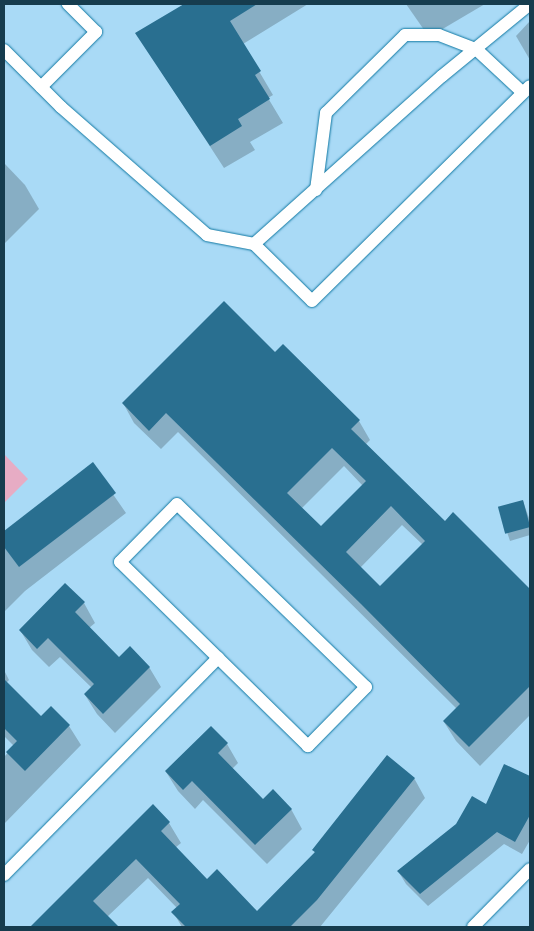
<!DOCTYPE html>
<style>
body{margin:0}
#map{position:relative;width:534px;height:931px;overflow:hidden;background:#a9daf6;font-family:Literata,serif}
div>[style]{position:absolute}
.green>*{inset:0;background:#e7acc4}
.shadow>*{inset:0;background:#0003}
.building>*{inset:0;background:#296f90;transform-origin:0 0}
.roads{filter:drop-shadow(0 0 1px #1078a3) drop-shadow(0 0 1px #1078a3)}
.service>*{height:12px;margin:-6px;padding:0 6px;transform-origin:6px;border-radius:6px;background:#fff}
span{translate:-50% -50%;white-space:nowrap;text-align:center;line-height:1.15;-webkit-text-stroke:5px #a9daf6;paint-order:stroke}
.frame{position:absolute;inset:0;border:5px solid #163c4e;pointer-events:none}
</style>
<div id="map">
<div class="green">
<div style="clip-path:polygon(4px 454px,28px 479px,4px 503px)"></div>
</div>
<div class="shadow">
<div style="clip-path:polygon(186px 4px,308px 4px,243px 44px,273px 95px,268px 98px,283px 123px,250px 142px,255px 150px,224px 168px,137px 34px)"></div>
<div style="clip-path:polygon(406px 4px,485px 4px,429px 37px)"></div>
<div style="clip-path:polygon(530px 21px,530px 60px,516px 36px)"></div>
<div style="clip-path:polygon(4px 163px,25px 185px,39px 209px,4px 244px)"></div>
<div style="clip-path:polygon(evenodd,275px 354px,359px 421px,370px 440px,366px 444px,445px 523px,453px 514px,530px 591px,530px 715px,480px 766px,456px 741px,444px 722px,457px 709px,178px 432px,161px 449px,134px 423px,123px 403px,275px 354px,344px 466px,363px 486px,321px 528px,301px 509px,344px 466px,275px 354px,402px 525px,423px 545px,380px 588px,360px 568px,402px 525px)"></div>
<div style="clip-path:polygon(92px 464px,126px 513px,25px 591px,4px 612px,4px 532px)"></div>
<div style="clip-path:polygon(523px 501px,530px 521px,530px 535px,510px 541px,499px 508px)"></div>
<div style="clip-path:polygon(84px 603px,95px 623px,89px 628px,119px 659px,149px 667px,161px 687px,115px 733px,97px 714px,85px 695px,92px 688px,60px 657px,49px 667px,32px 650px,20px 630px)"></div>
<div style="clip-path:polygon(4px 670px,9px 680px,6px 683px,41px 718px,51px 707px,69px 726px,81px 745px,4px 824px,4px 757px,14px 746px,4px 736px)"></div>
<div style="clip-path:polygon(227px 744px,238px 763px,232px 769px,263px 800px,291px 809px,302px 829px,267px 864px,203px 800px,195px 809px,178px 791px,166px 772px)"></div>
<div style="clip-path:polygon(504px 766px,530px 777px,530px 840px,522px 854px,504px 844px,428px 906px,406px 884px,398px 871px,486px 806px)"></div>
<div style="clip-path:polygon(414px 778px,425px 798px,320px 927px,182px 927px,173px 912px,177px 908px,148px 878px,107px 917px,117px 927px,45px 927px,40px 919px,153px 806px,169px 823px,181px 843px,175px 848px,207px 881px,257px 912px,315px 853px,313px 850px)"></div>
</div>
<div class="building">
<div style="clip-path:polygon(184px 4px,257px 4px,230px 21px,261px 71px,255px 75px,270px 99px,238px 119px,242px 126px,210px 146px,135px 33px)"></div>
<div style="clip-path:polygon(evenodd,224px 301px,275px 352px,283px 344px,360px 420px,351px 429px,445px 521px,453px 512px,530px 589px,530px 686px,469px 747px,443px 721px,460px 704px,361px 604px,166px 413px,149px 431px,122px 403px,224px 301px,332px 448px,366px 481px,321px 526px,287px 493px,332px 448px,224px 301px,391px 506px,425px 541px,380px 586px,346px 552px,391px 506px)"></div>
<div style="clip-path:polygon(93px 462px,116px 493px,19px 567px,4px 547px,4px 531px)"></div>
<div style="left:523px;top:500px;width:28px;height:26px;rotate:75deg"></div>
<div style="clip-path:polygon(65px 583px,85px 602px,75px 612px,119px 657px,130px 646px,150px 667px,103px 714px,84px 694px,94px 684px,48px 638px,37px 649px,19px 630px)"></div>
<div style="clip-path:polygon(4px 679px,41px 716px,51px 706px,70px 725px,25px 771px,6px 752px,17px 741px,4px 728px)"></div>
<div style="clip-path:polygon(211px 726px,228px 743px,218px 753px,263px 799px,273px 789px,292px 809px,255px 845px,192px 781px,183px 790px,165px 771px)"></div>
<div style="clip-path:polygon(387px 755px,415px 778px,317px 900px,290px 927px,186px 927px,171px 912px,180px 904px,136px 859px,93px 901px,119px 927px,30px 927px,153px 804px,170px 822px,161px 831px,207px 879px,217px 869px,257px 911px,315px 852px,312px 850px)"></div>
<div style="clip-path:polygon(504px 764px,530px 776px,530px 815px,515px 842px,497px 832px,420px 894px,397px 871px,456px 824px,472px 796px,486px 804px)"></div>
</div>
<div class="roads">
<div class="service">
<div style="left:4px;top:50px;width:81px;rotate:45deg"></div>
<div style="left:61px;top:107px;width:194px;rotate:41.2deg"></div>
<div style="left:207px;top:235px;width:48px;rotate:10.8deg"></div>
<div style="left:254px;top:244px;width:81px;rotate:44.5deg"></div>
<div style="left:312px;top:301px;width:306px;rotate:-44.6deg"></div>
<div style="left:41px;top:87px;width:78px;rotate:-45deg"></div>
<div style="left:96px;top:32px;width:40px;rotate:-135deg"></div>
<div style="left:316px;top:190px;width:78px;rotate:-82.6deg"></div>
<div style="left:326px;top:113px;width:111px;rotate:-44.6deg"></div>
<div style="left:405px;top:35px;width:34px"></div>
<div style="left:439px;top:35px;width:40px;rotate:21deg"></div>
<div style="left:476px;top:49px;width:64px;rotate:43.1deg"></div>
<div style="left:254px;top:244px;width:252px;rotate:-41.8deg"></div>
<div style="left:442px;top:76px;width:114px;rotate:-39.3deg"></div>
<div style="left:177px;top:504px;width:263px;rotate:44.1deg"></div>
<div style="left:366px;top:687px;width:83px;rotate:134.5deg"></div>
<div style="left:308px;top:746px;width:263px;rotate:-135.6deg"></div>
<div style="left:120px;top:562px;width:81px;rotate:-45.5deg"></div>
<div style="left:4px;top:875px;width:305px;rotate:-45.4deg"></div>
<div style="left:473px;top:927px;width:81px;rotate:-45.5deg"></div>
</div>
</div>
<div class="frame"></div>
</div>
